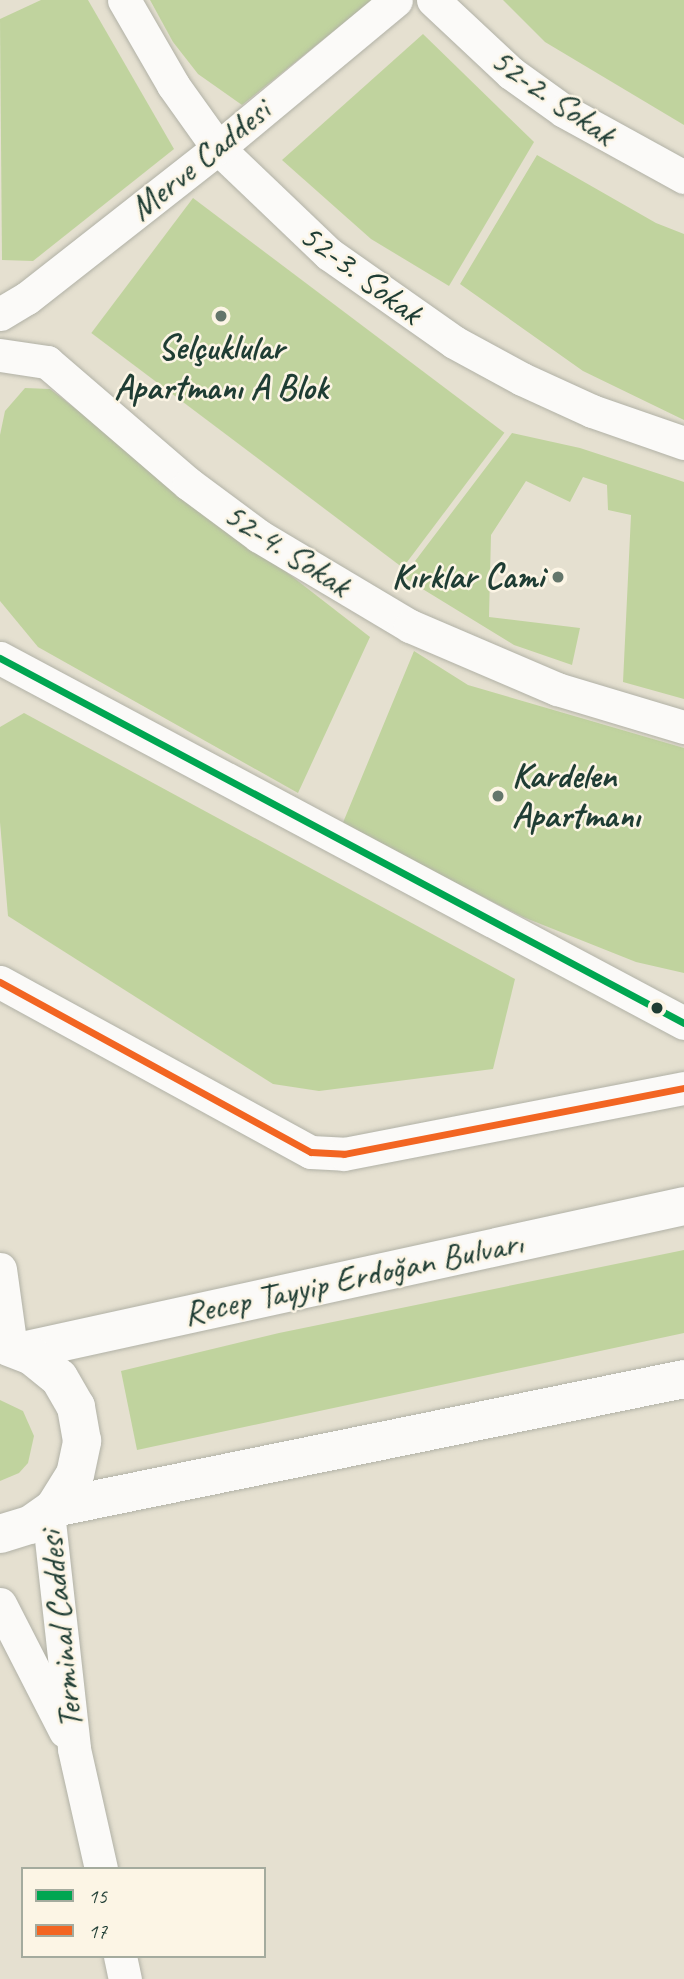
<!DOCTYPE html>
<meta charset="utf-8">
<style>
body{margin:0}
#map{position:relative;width:684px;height:1979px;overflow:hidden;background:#e5e0d0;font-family:Caveat,sans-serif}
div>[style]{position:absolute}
.green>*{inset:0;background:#c0d39e;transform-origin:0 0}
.roads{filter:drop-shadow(0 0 2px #b1b1a6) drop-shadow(0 0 2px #b1b1a6)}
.minor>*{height:33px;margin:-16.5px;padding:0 16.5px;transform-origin:16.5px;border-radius:16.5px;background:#fbfaf8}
.tertiary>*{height:38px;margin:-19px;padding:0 19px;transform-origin:19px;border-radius:19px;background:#fbfaf8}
.bus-1>*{height:7px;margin:-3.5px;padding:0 3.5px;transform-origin:3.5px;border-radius:3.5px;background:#00a651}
.bus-2>*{height:7px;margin:-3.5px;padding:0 3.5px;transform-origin:3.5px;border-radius:3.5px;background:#f26522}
.dots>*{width:19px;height:19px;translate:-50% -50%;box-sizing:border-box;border:4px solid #fcf5e5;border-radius:50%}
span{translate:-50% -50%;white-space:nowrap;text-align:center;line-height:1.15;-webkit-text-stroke:5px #fcf5e5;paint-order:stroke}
.street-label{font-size:35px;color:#1f3d34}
.poi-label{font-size:35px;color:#1f3d34;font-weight:700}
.right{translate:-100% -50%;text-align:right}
.left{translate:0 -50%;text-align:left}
.legend{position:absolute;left:21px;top:1867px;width:245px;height:91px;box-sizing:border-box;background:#fcf5e5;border:2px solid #a4ab9e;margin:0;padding:9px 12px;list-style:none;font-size:21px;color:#1f3d34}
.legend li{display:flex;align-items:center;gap:14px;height:35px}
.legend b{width:35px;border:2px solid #a4ab9e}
</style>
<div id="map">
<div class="green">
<div style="clip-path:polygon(41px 0,88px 0,174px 149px,33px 261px,2px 260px,0 19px)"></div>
<div style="clip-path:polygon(150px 0,371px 0,371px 1px,242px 105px,198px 74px,173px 42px)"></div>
<div style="clip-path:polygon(503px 0,684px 0,684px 125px,545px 42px)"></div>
<div style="clip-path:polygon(423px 34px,534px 142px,449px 286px,371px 239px,282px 160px)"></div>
<div style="clip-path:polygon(537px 155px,656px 223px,684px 234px,684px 420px,583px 371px,460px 284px)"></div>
<div style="left:193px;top:198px;width:390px;height:169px;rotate:37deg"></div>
<div style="clip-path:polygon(25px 388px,50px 389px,370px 637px,298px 793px,38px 647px,0 601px,0 435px,5px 411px)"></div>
<div style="clip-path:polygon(512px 433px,580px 448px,684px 482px,684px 699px,623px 682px,631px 515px,608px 510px,607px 485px,583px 477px,570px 502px,526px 481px,491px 535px,489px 617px,580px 628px,572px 665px,514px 645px,403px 577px)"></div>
<div style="clip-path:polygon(414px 651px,468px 685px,684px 748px,684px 973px,636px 962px,523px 917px,342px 825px)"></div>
<div style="clip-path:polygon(24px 713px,515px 979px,493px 1069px,319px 1091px,273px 1084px,8px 916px,0 822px,0 727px)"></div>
<div style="clip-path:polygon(684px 1250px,684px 1333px,137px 1450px,121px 1371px,279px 1333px)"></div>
<div style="clip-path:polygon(0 1400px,23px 1411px,34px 1436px,28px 1463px,19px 1473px,0 1481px)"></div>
</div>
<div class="roads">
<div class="minor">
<div style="left:124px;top:0;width:98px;rotate:60deg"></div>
<div style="left:173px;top:85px;width:77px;rotate:54.5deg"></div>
<div style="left:218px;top:148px;width:153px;rotate:43.7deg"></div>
<div style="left:329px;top:254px;width:153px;rotate:35.1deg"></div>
<div style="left:454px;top:342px;width:77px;rotate:28.6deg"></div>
<div style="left:522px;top:379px;width:77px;rotate:24.6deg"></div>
<div style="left:592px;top:411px;width:97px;rotate:19.2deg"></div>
<div style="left:433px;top:0;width:107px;rotate:43.1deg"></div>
<div style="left:511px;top:73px;width:65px;rotate:35.6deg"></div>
<div style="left:564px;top:111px;width:137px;rotate:28.8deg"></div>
<div style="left:0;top:314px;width:31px;rotate:-31deg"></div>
<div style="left:27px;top:298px;width:243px;rotate:-38.1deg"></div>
<div style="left:218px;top:148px;width:231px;rotate:-39.7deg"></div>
<div style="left:0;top:355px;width:48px;rotate:8.5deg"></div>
<div style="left:47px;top:362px;width:187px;rotate:40.7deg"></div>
<div style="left:189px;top:484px;width:87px;rotate:36.6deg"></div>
<div style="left:259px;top:536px;width:176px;rotate:30.8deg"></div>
<div style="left:410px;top:626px;width:160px;rotate:23.2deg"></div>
<div style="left:557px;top:689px;width:133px;rotate:16.7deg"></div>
<div style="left:0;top:658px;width:775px;rotate:28.09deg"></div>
<div style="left:0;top:982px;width:354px;rotate:28.7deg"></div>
<div style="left:311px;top:1152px;width:33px;rotate:3deg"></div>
<div style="left:344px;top:1154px;width:346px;rotate:-11deg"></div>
<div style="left:0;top:1269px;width:80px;rotate:82.1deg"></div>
<div style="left:48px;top:1512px;width:238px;rotate:83.7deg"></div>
<div style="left:74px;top:1749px;width:123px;rotate:77.3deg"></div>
<div style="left:0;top:1604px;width:143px;rotate:62.9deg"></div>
<div style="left:120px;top:1956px;width:24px;rotate:78deg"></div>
</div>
<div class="tertiary">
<div style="left:22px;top:1351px;width:678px;rotate:-12.35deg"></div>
<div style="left:54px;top:1508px;width:643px;rotate:-11.57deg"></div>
<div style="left:0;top:1534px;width:31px;rotate:-17deg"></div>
<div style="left:30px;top:1525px;width:29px;rotate:-35deg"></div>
<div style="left:54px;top:1508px;width:39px;rotate:-58deg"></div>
<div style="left:75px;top:1475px;width:35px;rotate:-78deg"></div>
<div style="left:82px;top:1441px;width:35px;rotate:-100deg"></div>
<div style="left:76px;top:1407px;width:34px;rotate:-120deg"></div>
<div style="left:59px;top:1378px;width:35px;rotate:-141deg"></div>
<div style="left:32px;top:1356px;width:25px;rotate:-159deg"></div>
</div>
</div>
<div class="bus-1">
<div style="left:0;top:658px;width:775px;rotate:28.09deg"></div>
</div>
<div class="bus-2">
<div style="left:0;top:982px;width:354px;rotate:28.7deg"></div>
<div style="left:311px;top:1152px;width:33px;rotate:3deg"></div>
<div style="left:344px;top:1154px;width:346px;rotate:-11deg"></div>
</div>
<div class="dots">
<div style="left:221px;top:316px;background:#64766b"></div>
<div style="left:558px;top:577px;background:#64766b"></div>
<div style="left:498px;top:796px;background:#64766b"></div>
<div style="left:657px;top:1008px;background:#1f3d34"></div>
</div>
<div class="street-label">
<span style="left:553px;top:97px;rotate:35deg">52-2. Sokak</span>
<span style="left:200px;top:160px;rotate:-39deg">Merve Caddesi</span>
<span style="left:361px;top:274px;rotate:37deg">52-3. Sokak</span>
<span style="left:287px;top:550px;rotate:33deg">52-4. Sokak</span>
<span style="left:353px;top:1278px;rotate:-12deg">Recep Tayyip Erdoğan Bulvarı</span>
<span style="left:61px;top:1630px;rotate:-96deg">Terminal Caddesi</span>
</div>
<div class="poi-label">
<span style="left:221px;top:368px">Selçuklular<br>Apartmanı A Blok</span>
<span class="right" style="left:544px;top:577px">Kırklar Cami</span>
<span class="left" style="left:512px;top:796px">Kardelen<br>Apartmanı</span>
</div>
<ul class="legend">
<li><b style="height:9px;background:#00a651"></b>15</li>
<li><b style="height:9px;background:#f26522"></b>17</li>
</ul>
</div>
